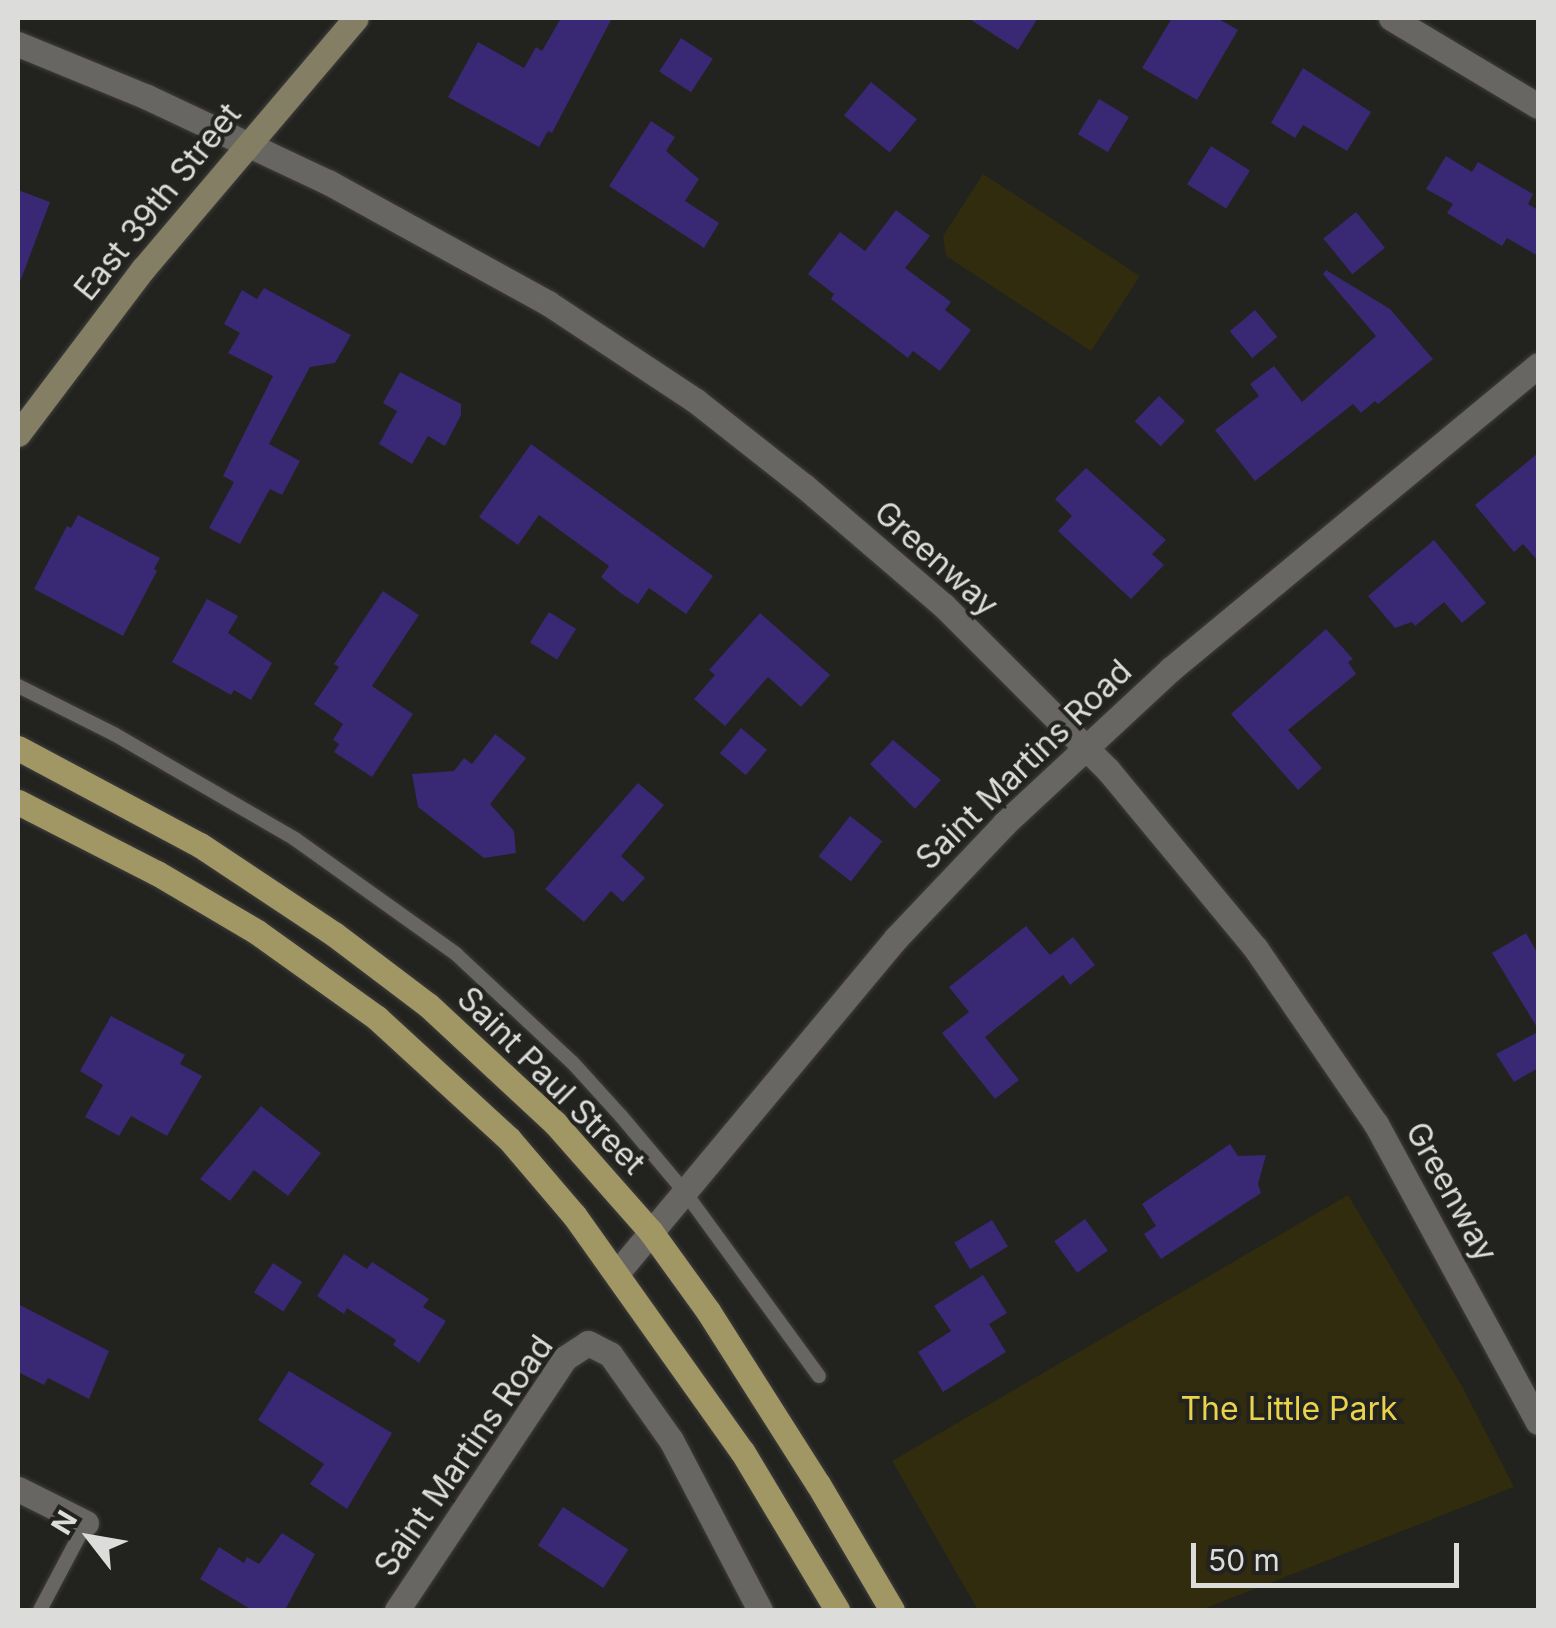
<!DOCTYPE html>
<style>
body{margin:0}
#map{position:relative;width:1556px;height:1628px;overflow:hidden;background:#22221f;font-family:Inter,sans-serif}
div>[style]{position:absolute}
.green>*{inset:0;background:#312c0e}
.building>*{inset:0;background:#392873;transform-origin:0 0}
.roads{filter:drop-shadow(0 0 2px #3e3d3b) drop-shadow(0 0 2px #3e3d3b)}
.service>*{height:14px;margin:-7px;padding:0 7px;transform-origin:7px;border-radius:7px;background:#676663}
.minor>*{height:25px;margin:-12.5px;padding:0 12.5px;transform-origin:12.5px;border-radius:12.5px;background:#676663}
.secondary>*{height:25px;margin:-12.5px;padding:0 12.5px;transform-origin:12.5px;border-radius:12.5px;background:#847f64}
.primary>*{height:25px;margin:-12.5px;padding:0 12.5px;transform-origin:12.5px;border-radius:12.5px;background:#a19764}
span{translate:-50% -50%;white-space:nowrap;text-align:center;line-height:1.15;-webkit-text-stroke:8px #22221f;paint-order:stroke}
.street-label{font-size:32px;color:#dcdcda}
.park-label{font-size:32px;color:#ead34b}
.frame{position:absolute;inset:0;border:20px solid #dcdcda;pointer-events:none}
.north{position:absolute;left:40px;top:1488px;width:100px;height:100px;-webkit-text-stroke:8px #22221f;paint-order:stroke;rotate:301deg;font-size:28px;font-weight:700;line-height:40px;text-align:center;color:#dcdcda}
.north::after{content:'';display:block;margin:auto;width:35px;height:45px;background:#dcdcda;clip-path:polygon(50% 0,100% 100%,50% 72%,0 100%)}
.scale{position:absolute;left:1191px;top:1543px;width:268px;height:45px;box-sizing:border-box;border:5px solid #dcdcda;border-top:0;padding-left:12px;font-size:30px;line-height:35px;white-space:nowrap;color:#dcdcda;-webkit-text-stroke:8px #22221f;paint-order:stroke}
</style>
<div id="map">
<div class="green">
<div style="clip-path:polygon(983px 174px,1140px 276px,1091px 351px,946px 256px,943px 236px)"></div>
<div style="clip-path:polygon(1348px 1195px,1463px 1388px,1514px 1487px,1201px 1610px,978px 1610px,892px 1461px)"></div>
</div>
<div class="building">
<div style="clip-path:polygon(561px 18px,612px 18px,552px 133px,548px 131px,539px 147px,448px 97px,478px 42px,524px 68px,536px 47px,542px 51px)"></div>
<div style="clip-path:polygon(968px 18px,1038px 18px,1018px 50px)"></div>
<div style="clip-path:polygon(1172px 18px,1217px 18px,1238px 30px,1197px 100px,1142px 68px)"></div>
<div style="left:681px;top:38px;width:38px;height:40px;rotate:33deg"></div>
<div style="clip-path:polygon(1303px 68px,1371px 112px,1347px 151px,1303px 125px,1295px 138px,1271px 123px)"></div>
<div style="left:871px;top:82px;width:59px;height:43px;rotate:39deg"></div>
<div style="left:1099px;top:99px;width:35px;height:41px;rotate:31deg"></div>
<div style="clip-path:polygon(651px 121px,675px 137px,666px 151px,699px 179px,685px 201px,719px 223px,704px 248px,609px 186px)"></div>
<div style="left:1211px;top:146px;width:46px;height:45px;rotate:32deg"></div>
<div style="clip-path:polygon(1446px 156px,1472px 172px,1478px 162px,1533px 194px,1528px 204px,1538px 210px,1538px 256px,1507px 238px,1502px 246px,1447px 213px,1453px 204px,1426px 189px)"></div>
<div style="clip-path:polygon(18px 190px,50px 202px,20px 282px,18px 281px)"></div>
<div style="clip-path:polygon(896px 210px,930px 236px,905px 268px,951px 302px,945px 310px,971px 330px,940px 371px,913px 351px,908px 358px,831px 299px,834px 294px,808px 274px,840px 232px,865px 251px)"></div>
<div style="left:1356px;top:212px;width:46px;height:42px;rotate:51deg"></div>
<div style="clip-path:polygon(1326px 270px,1390px 309px,1433px 359px,1378px 404px,1375px 401px,1361px 413px,1353px 404px,1255px 481px,1215px 430px,1259px 396px,1250px 384px,1274px 366px,1302px 402px,1376px 336px,1323px 274px)"></div>
<div style="clip-path:polygon(264px 288px,351px 335px,335px 363px,310px 367px,269px 444px,300px 461px,282px 495px,270px 489px,240px 544px,209px 528px,234px 482px,223px 476px,273px 376px,228px 353px,240px 333px,224px 324px,242px 290px,257px 299px)"></div>
<div style="left:1255px;top:310px;width:35px;height:33px;rotate:50deg"></div>
<div style="clip-path:polygon(400px 372px,461px 404px,461px 415px,445px 446px,428px 436px,412px 464px,379px 444px,397px 411px,383px 403px)"></div>
<div style="left:1159px;top:396px;width:36px;height:35px;rotate:44deg"></div>
<div style="clip-path:polygon(531px 444px,713px 576px,686px 614px,649px 588px,638px 604px,622px 594px,601px 577px,609px 566px,539px 515px,518px 545px,479px 517px)"></div>
<div style="clip-path:polygon(1538px 453px,1538px 561px,1523px 544px,1514px 552px,1475px 505px)"></div>
<div style="clip-path:polygon(1086px 468px,1166px 540px,1152px 554px,1164px 565px,1131px 599px,1058px 531px,1072px 516px,1055px 499px)"></div>
<div style="clip-path:polygon(78px 515px,160px 558px,154px 569px,157px 571px,123px 636px,34px 589px,67px 526px,71px 528px)"></div>
<div style="clip-path:polygon(1434px 540px,1486px 603px,1462px 623px,1444px 602px,1415px 626px,1412px 622px,1395px 628px,1368px 596px)"></div>
<div style="clip-path:polygon(383px 591px,419px 615px,372px 686px,413px 714px,372px 777px,334px 752px,339px 744px,333px 740px,343px 724px,314px 704px,339px 667px,334px 664px)"></div>
<div style="clip-path:polygon(207px 599px,238px 616px,228px 633px,272px 663px,251px 700px,234px 690px,231px 695px,172px 662px)"></div>
<div style="left:549px;top:612px;width:32px;height:36px;rotate:32deg"></div>
<div style="clip-path:polygon(760px 613px,830px 675px,801px 707px,768px 677px,725px 726px,694px 699px,715px 675px,709px 670px)"></div>
<div style="clip-path:polygon(1326px 629px,1353px 659px,1348px 662px,1356px 674px,1288px 730px,1322px 768px,1298px 790px,1231px 714px)"></div>
<div style="left:741px;top:728px;width:34px;height:33px;rotate:40deg"></div>
<div style="clip-path:polygon(495px 734px,526px 758px,490px 804px,514px 831px,516px 853px,484px 858px,418px 807px,412px 774px,454px 771px,464px 758px,472px 764px)"></div>
<div style="clip-path:polygon(893px 740px,941px 780px,915px 809px,870px 764px)"></div>
<div style="clip-path:polygon(638px 783px,664px 805px,621px 856px,645px 878px,623px 902px,611px 891px,584px 922px,545px 889px)"></div>
<div style="left:850px;top:816px;width:41px;height:51px;rotate:38deg"></div>
<div style="clip-path:polygon(1026px 926px,1050px 955px,1073px 937px,1095px 965px,1070px 985px,1063px 975px,985px 1037px,1019px 1080px,995px 1099px,942px 1033px,969px 1012px,949px 987px)"></div>
<div style="clip-path:polygon(1526px 933px,1538px 954px,1538px 1029px,1492px 953px)"></div>
<div style="clip-path:polygon(111px 1016px,185px 1055px,180px 1064px,202px 1076px,167px 1136px,131px 1116px,119px 1136px,85px 1117px,103px 1085px,80px 1071px)"></div>
<div style="clip-path:polygon(1538px 1032px,1538px 1068px,1514px 1082px,1496px 1054px)"></div>
<div style="clip-path:polygon(261px 1106px,321px 1153px,288px 1196px,254px 1170px,230px 1201px,200px 1179px)"></div>
<div style="clip-path:polygon(1230px 1144px,1238px 1156px,1266px 1155px,1258px 1184px,1261px 1193px,1161px 1259px,1144px 1234px,1156px 1226px,1142px 1204px)"></div>
<div style="left:1085px;top:1219px;width:39px;height:38px;rotate:54deg"></div>
<div style="left:992px;top:1220px;width:31px;height:44px;rotate:59deg"></div>
<div style="clip-path:polygon(344px 1254px,367px 1269px,372px 1262px,429px 1299px,423px 1307px,446px 1321px,419px 1363px,393px 1345px,396px 1340px,347px 1308px,344px 1314px,317px 1296px)"></div>
<div style="left:273px;top:1263px;width:35px;height:35px;rotate:33deg"></div>
<div style="clip-path:polygon(983px 1275px,1007px 1313px,989px 1324px,1006px 1352px,943px 1392px,918px 1352px,951px 1331px,934px 1306px)"></div>
<div style="clip-path:polygon(18px 1304px,109px 1351px,89px 1399px,48px 1378px,44px 1385px,18px 1372px)"></div>
<div style="clip-path:polygon(289px 1371px,392px 1433px,347px 1509px,310px 1484px,324px 1464px,258px 1420px)"></div>
<div style="left:563px;top:1507px;width:78px;height:46px;rotate:33deg"></div>
<div style="clip-path:polygon(282px 1533px,315px 1554px,285px 1610px,252px 1610px,200px 1579px,219px 1547px,244px 1563px,247px 1557px,259px 1564px)"></div>
</div>
<div class="roads">
<div class="service">
<div style="left:18px;top:686px;width:107px;rotate:26.6deg"></div>
<div style="left:114px;top:734px;width:209px;rotate:30.1deg"></div>
<div style="left:295px;top:839px;width:198px;rotate:35.5deg"></div>
<div style="left:456px;top:954px;width:158px;rotate:43deg"></div>
<div style="left:572px;top:1062px;width:73px;rotate:47.8deg"></div>
<div style="left:621px;top:1116px;width:98px;rotate:50deg"></div>
<div style="left:684px;top:1191px;width:229px;rotate:53.9deg"></div>
<div style="left:40px;top:1610px;width:98px;rotate:-62.1deg"></div>
</div>
<div class="minor">
<div style="left:1391px;top:18px;width:171px;rotate:30.9deg"></div>
<div style="left:18px;top:44px;width:139px;rotate:22.3deg"></div>
<div style="left:147px;top:97px;width:200px;rotate:25.2deg"></div>
<div style="left:328px;top:182px;width:251px;rotate:28.8deg"></div>
<div style="left:548px;top:303px;width:178px;rotate:33.5deg"></div>
<div style="left:696px;top:401px;width:137px;rotate:38.2deg"></div>
<div style="left:804px;top:486px;width:183px;rotate:40.6deg"></div>
<div style="left:943px;top:605px;width:233px;rotate:45deg"></div>
<div style="left:1108px;top:770px;width:232px;rotate:50.4deg"></div>
<div style="left:1256px;top:949px;width:212px;rotate:55.6deg"></div>
<div style="left:1376px;top:1124px;width:339px;rotate:61.5deg"></div>
<div style="left:617px;top:1273px;width:436px;rotate:-50.2deg"></div>
<div style="left:896px;top:938px;width:157px;rotate:-46.5deg"></div>
<div style="left:1004px;top:824px;width:228px;rotate:-42.9deg"></div>
<div style="left:1171px;top:669px;width:477px;rotate:-39.6deg"></div>
<div style="left:18px;top:1489px;width:76px;rotate:26.6deg"></div>
<div style="left:397px;top:1610px;width:303px;rotate:-56.3deg"></div>
<div style="left:565px;top:1358px;width:27px;rotate:-33deg"></div>
<div style="left:588px;top:1343px;width:25px;rotate:27deg"></div>
<div style="left:610px;top:1354px;width:105px;rotate:54.7deg"></div>
<div style="left:671px;top:1440px;width:192px;rotate:62.4deg"></div>
</div>
<div class="secondary">
<div style="left:18px;top:434px;width:207px;rotate:-52.9deg"></div>
<div style="left:143px;top:269px;width:329px;rotate:-49.7deg"></div>
</div>
<div class="primary">
<div style="left:18px;top:748px;width:206px;rotate:28.1deg"></div>
<div style="left:200px;top:845px;width:161px;rotate:33.6deg"></div>
<div style="left:334px;top:934px;width:118px;rotate:37.1deg"></div>
<div style="left:428px;top:1005px;width:173px;rotate:42.9deg"></div>
<div style="left:555px;top:1123px;width:145px;rotate:48.6deg"></div>
<div style="left:651px;top:1232px;width:97px;rotate:54.2deg"></div>
<div style="left:708px;top:1311px;width:205px;rotate:57.6deg"></div>
<div style="left:818px;top:1484px;width:146px;rotate:59.6deg"></div>
<div style="left:18px;top:802px;width:156px;rotate:27.1deg"></div>
<div style="left:157px;top:873px;width:116px;rotate:30.5deg"></div>
<div style="left:257px;top:932px;width:148px;rotate:35.6deg"></div>
<div style="left:377px;top:1018px;width:179px;rotate:42.5deg"></div>
<div style="left:509px;top:1139px;width:100px;rotate:49.5deg"></div>
<div style="left:574px;top:1215px;width:290px;rotate:54.6deg"></div>
<div style="left:742px;top:1451px;width:185px;rotate:59.1deg"></div>
</div>
</div>
<div class="street-label">
<span style="left:158px;top:202px;rotate:-51deg">East 39th Street</span>
<span style="left:936px;top:559px;rotate:42deg">Greenway</span>
<span style="left:1024px;top:765px;rotate:-44deg">Saint Martins Road</span>
<span style="left:551px;top:1081px;rotate:45deg">Saint Paul Street</span>
<span style="left:1451px;top:1192px;rotate:61deg">Greenway</span>
<span style="left:464px;top:1456px;rotate:-55deg">Saint Martins Road</span>
</div>
<div class="park-label">
<span style="left:1289px;top:1409px">The Little Park</span>
</div>
<div class="frame"></div>
<div class="north">N</div>
<div class="scale">50 m</div>
</div>
